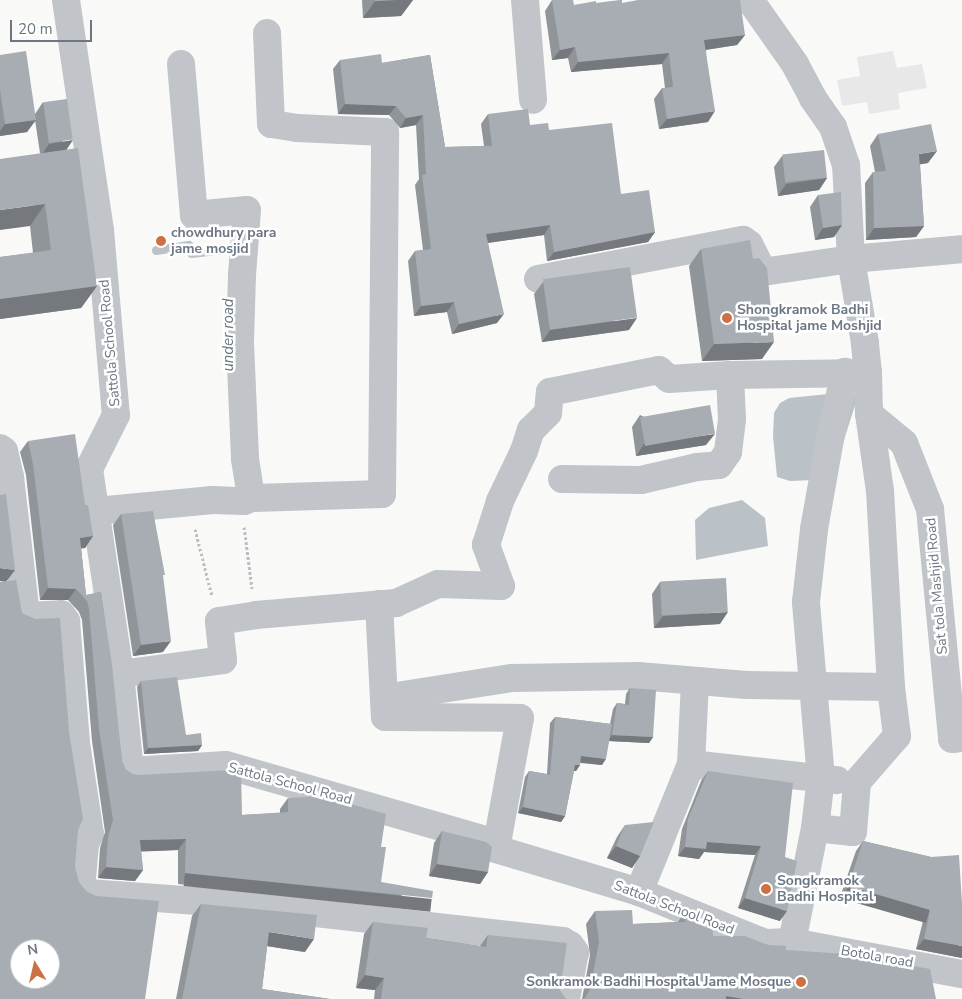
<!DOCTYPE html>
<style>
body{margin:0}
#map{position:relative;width:962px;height:999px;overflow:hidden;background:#f9f9f7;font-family:"Nunito Sans",sans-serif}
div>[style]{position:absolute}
.built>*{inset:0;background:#e7e8e7}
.water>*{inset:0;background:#bac2c7}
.stream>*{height:9px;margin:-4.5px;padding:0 4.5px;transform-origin:4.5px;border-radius:4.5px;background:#bac2c7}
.path>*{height:3px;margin-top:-1.5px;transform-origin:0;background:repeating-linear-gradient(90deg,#bbbdc0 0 2.5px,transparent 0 5px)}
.minor>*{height:28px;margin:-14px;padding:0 14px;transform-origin:14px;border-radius:14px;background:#c1c4c8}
.wall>*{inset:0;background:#90959a}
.shaded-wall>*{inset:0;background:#75797d;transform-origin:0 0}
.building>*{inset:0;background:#a7adb3;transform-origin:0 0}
.dots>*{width:14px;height:14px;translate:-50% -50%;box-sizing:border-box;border:2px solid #fff;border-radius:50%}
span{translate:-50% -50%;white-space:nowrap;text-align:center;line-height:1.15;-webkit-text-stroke:5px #fff;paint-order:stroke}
.poi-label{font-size:14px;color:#6c7784;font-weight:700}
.left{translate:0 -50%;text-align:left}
.right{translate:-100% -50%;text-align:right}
.street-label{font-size:14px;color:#6c7784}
.water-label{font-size:15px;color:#67777f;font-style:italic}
.north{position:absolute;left:10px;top:939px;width:50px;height:50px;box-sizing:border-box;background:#fff;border:1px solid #c4c9ce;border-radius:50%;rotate:351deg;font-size:14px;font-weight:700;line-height:20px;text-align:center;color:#6c7784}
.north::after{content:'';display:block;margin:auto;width:18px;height:22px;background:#cd7043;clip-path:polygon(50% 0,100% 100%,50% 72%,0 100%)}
.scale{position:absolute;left:10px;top:20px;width:82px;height:22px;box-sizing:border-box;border:2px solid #6c7784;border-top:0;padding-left:6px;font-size:15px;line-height:18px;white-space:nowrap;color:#6c7784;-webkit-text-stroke:4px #fff;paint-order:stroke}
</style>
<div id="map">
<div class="built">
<div style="clip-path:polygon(893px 51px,897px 68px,922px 64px,927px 88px,898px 93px,900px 109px,869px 114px,867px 102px,842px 106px,837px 80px,860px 76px,857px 57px)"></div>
</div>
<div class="water">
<div style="clip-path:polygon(848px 392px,858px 396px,842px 446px,815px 480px,790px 481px,777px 477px,773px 436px,774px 413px,780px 403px,789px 398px)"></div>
<div style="clip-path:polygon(742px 500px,765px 518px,768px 546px,696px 560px,695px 520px,709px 508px)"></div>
</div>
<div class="stream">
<div style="left:156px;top:250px;width:33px;rotate:-9deg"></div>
<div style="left:191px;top:253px;width:50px;rotate:-6.8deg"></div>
</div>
<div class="path">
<div style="left:244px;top:527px;width:62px;rotate:82.5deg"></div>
<div style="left:195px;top:529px;width:69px;rotate:75.8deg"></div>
</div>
<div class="minor">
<div style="left:66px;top:0;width:232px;rotate:81.6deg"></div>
<div style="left:100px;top:230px;width:186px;rotate:85.1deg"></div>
<div style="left:116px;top:415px;width:60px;rotate:116.6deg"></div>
<div style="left:89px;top:469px;width:207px;rotate:81.4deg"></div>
<div style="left:120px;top:674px;width:98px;rotate:84.1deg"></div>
<div style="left:130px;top:771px;width:96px;rotate:-3.6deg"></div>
<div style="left:226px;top:765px;width:271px;rotate:16.1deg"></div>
<div style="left:486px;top:840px;width:13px;rotate:42deg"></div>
<div style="left:496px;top:849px;width:149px;rotate:16.7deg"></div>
<div style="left:639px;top:892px;width:136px;rotate:22deg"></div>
<div style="left:765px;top:943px;width:27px;rotate:-2deg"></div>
<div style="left:792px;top:942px;width:116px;rotate:-78.6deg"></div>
<div style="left:815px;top:828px;width:38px;rotate:6deg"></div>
<div style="left:853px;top:832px;width:50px;rotate:-85.4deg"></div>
<div style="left:857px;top:782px;width:61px;rotate:-49deg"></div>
<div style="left:897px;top:736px;width:49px;rotate:-97deg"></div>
<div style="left:891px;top:687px;width:196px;rotate:-93.2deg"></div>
<div style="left:880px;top:491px;width:78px;rotate:-98.1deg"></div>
<div style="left:869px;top:414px;width:41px;rotate:-91.4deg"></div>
<div style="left:868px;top:373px;width:30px;rotate:-96deg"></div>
<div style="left:865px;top:343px;width:85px;rotate:-99.5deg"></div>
<div style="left:851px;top:259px;width:94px;rotate:-93deg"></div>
<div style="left:846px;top:165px;width:40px;rotate:-108.9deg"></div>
<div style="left:833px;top:127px;width:35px;rotate:-125deg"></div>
<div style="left:813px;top:98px;width:38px;rotate:-118deg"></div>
<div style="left:795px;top:64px;width:78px;rotate:-125.1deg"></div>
<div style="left:525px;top:0;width:100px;rotate:85.4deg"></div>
<div style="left:181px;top:64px;width:152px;rotate:85.1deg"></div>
<div style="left:194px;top:215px;width:53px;rotate:-5.4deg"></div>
<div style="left:247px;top:210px;width:65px;rotate:94.4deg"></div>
<div style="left:242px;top:275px;width:68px;rotate:91.7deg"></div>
<div style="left:240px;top:343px;width:116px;rotate:87.5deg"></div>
<div style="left:245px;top:459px;width:39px;rotate:81deg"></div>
<div style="left:538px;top:279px;width:209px;rotate:-10.8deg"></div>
<div style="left:743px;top:240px;width:7px;rotate:34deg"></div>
<div style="left:749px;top:244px;width:31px;rotate:63deg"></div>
<div style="left:763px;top:272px;width:89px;rotate:-8.4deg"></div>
<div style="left:851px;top:259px;width:111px;rotate:-5.1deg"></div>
<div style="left:869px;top:414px;width:45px;rotate:39.6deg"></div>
<div style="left:904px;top:443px;width:71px;rotate:68.5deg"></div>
<div style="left:930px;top:509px;width:231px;rotate:84.5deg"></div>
<div style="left:952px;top:739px;width:10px;rotate:-6deg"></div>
<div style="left:0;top:448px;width:5px;rotate:37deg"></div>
<div style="left:4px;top:451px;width:27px;rotate:77deg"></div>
<div style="left:10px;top:477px;width:140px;rotate:83.4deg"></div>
<div style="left:26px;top:616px;width:35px;rotate:-3deg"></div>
<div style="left:61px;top:614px;width:9px;rotate:54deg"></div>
<div style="left:66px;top:621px;width:122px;rotate:85.3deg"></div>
<div style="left:76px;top:743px;width:92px;rotate:81.3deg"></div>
<div style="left:90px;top:834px;width:11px;rotate:117deg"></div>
<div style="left:85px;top:844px;width:37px;rotate:95deg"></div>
<div style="left:82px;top:881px;width:9px;rotate:72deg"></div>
<div style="left:85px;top:890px;width:4px;rotate:45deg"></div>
<div style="left:88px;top:893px;width:137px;rotate:4.2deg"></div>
<div style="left:225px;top:903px;width:340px;rotate:6.4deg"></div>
<div style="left:563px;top:941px;width:8px;rotate:30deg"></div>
<div style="left:570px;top:945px;width:9px;rotate:54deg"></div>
<div style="left:575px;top:952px;width:48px;rotate:100.8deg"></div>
<div style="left:562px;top:479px;width:79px;rotate:0.7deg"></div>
<div style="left:641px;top:480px;width:57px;rotate:-13.1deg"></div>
<div style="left:697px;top:467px;width:22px;rotate:-5deg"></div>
<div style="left:719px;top:465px;width:16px;rotate:-55deg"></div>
<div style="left:728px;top:452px;width:33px;rotate:-83deg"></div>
<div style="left:732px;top:419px;width:44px;rotate:-92.6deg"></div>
<div style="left:96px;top:511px;width:117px;rotate:-5.4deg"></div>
<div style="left:212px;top:500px;width:32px;rotate:2deg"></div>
<div style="left:244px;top:501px;width:8px;rotate:-23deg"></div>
<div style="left:251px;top:498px;width:131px;rotate:-1.7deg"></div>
<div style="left:382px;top:494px;width:362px;rotate:-89.5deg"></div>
<div style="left:385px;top:132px;width:88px;rotate:-177.4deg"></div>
<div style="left:297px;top:128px;width:26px;rotate:-171deg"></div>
<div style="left:271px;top:124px;width:91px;rotate:-92.5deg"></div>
<div style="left:379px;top:604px;width:113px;rotate:87deg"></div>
<div style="left:385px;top:717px;width:135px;rotate:0.4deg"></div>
<div style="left:520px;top:718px;width:133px;rotate:100.4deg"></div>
<div style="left:120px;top:674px;width:104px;rotate:-7.7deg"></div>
<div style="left:223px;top:660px;width:39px;rotate:-96deg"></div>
<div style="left:219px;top:621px;width:37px;rotate:-9deg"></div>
<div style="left:256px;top:615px;width:141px;rotate:-4.9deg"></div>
<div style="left:396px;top:603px;width:46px;rotate:-24.3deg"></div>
<div style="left:438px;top:584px;width:63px;rotate:1.8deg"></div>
<div style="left:501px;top:586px;width:44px;rotate:-110.1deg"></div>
<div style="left:486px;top:545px;width:46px;rotate:-72.3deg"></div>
<div style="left:500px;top:501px;width:55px;rotate:-64.4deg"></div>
<div style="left:524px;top:451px;width:22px;rotate:-72deg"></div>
<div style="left:531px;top:430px;width:24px;rotate:-45deg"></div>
<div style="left:548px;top:413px;width:21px;rotate:-85deg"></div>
<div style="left:550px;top:392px;width:111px;rotate:-11.4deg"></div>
<div style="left:659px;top:370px;width:13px;rotate:42deg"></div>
<div style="left:669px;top:379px;width:61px;rotate:-3.8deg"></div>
<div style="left:730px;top:375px;width:138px;rotate:-0.8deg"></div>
<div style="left:384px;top:698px;width:130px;rotate:-8.9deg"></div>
<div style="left:512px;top:678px;width:126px;rotate:-0.9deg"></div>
<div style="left:638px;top:676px;width:109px;rotate:4.7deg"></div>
<div style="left:747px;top:685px;width:144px;rotate:0.8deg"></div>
<div style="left:691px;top:764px;width:83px;rotate:-87.2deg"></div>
<div style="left:815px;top:828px;width:50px;rotate:-83.2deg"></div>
<div style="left:821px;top:778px;width:177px;rotate:-94.9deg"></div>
<div style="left:806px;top:602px;width:73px;rotate:-83.7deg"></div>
<div style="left:814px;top:529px;width:91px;rotate:-79.9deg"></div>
<div style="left:830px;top:439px;width:69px;rotate:-77.4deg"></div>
<div style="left:639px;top:892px;width:138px;rotate:-67.9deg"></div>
<div style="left:691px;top:764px;width:147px;rotate:6.3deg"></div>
<div style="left:792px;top:942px;width:173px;rotate:10.7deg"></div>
</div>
<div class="wall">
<div style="clip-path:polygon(362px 0,413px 0,401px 16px,363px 18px)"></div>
<div style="clip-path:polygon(552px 0,574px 5px,622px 3px,745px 35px,737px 45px,706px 50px,708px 122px,659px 129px,654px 99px,662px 88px,665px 88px,662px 64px,571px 72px,568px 58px,552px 60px,545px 11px)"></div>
<div style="clip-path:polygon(0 55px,35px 114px,43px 102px,67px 150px,97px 286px,81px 308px,0 319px,0 257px,33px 253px,30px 226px,40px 153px,35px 120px,27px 132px,0 136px)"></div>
<div style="clip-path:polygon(430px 55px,445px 147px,484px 146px,481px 124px,488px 114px,549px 130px,621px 194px,655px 232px,648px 242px,547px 261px,544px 235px,488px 243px,497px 323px,452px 334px,447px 312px,414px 316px,408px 261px,415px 251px,423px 250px,415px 185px,419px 179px,416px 125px,400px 128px,389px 115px,338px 114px,333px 69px,340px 60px,382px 63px)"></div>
<div style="clip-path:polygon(878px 134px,928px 163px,920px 164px,924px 226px,916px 237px,866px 240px,865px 183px,873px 172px,875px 172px,870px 146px)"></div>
<div style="clip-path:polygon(782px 156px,827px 178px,819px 190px,778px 196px,774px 167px)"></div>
<div style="clip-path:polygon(818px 195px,842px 225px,834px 237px,815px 240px,810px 207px)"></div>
<div style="clip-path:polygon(701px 249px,762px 359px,702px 361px,689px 266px)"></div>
<div style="clip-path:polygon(543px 282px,629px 330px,542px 342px,534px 294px)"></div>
<div style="clip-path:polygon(640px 415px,706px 445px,636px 456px,632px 427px)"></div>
<div style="clip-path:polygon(28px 441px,85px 505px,93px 536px,85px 548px,81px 548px,86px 595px,101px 592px,122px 761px,125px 769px,132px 774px,242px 815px,280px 813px,280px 809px,288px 798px,381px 847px,381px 882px,424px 910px,178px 884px,178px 850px,141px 851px,143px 870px,135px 881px,98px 878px,100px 848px,105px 832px,92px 741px,82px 620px,79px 612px,68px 600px,40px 600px,26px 475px,20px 452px)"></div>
<div style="clip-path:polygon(121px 514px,163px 577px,163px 652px,133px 656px,113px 525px)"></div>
<div style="clip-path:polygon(660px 582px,720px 624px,654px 628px,652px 594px)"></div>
<div style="clip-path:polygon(141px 681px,186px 735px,202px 745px,198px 751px,144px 754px,137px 687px)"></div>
<div style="clip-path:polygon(630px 688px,653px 737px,649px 743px,609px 741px,602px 765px,580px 763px,580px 765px,576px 771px,574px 771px,565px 816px,561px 822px,518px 813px,525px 777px,529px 771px,547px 774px,550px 723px,555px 717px,610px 724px,613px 709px,617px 703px,625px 704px,626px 694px)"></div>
<div style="clip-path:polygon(708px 771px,785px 857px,780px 921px,738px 908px,755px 855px,704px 852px,699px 859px,678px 856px,682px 829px,701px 781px)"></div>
<div style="clip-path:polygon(625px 825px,640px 856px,632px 868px,607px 858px,617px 837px)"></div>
<div style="clip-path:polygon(442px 831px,488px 872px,480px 884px,429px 876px,434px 843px)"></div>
<div style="clip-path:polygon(863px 841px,931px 857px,962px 958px,916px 949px,923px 921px,840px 897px,856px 851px)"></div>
<div style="clip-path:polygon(201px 904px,305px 952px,267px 946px,262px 989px,330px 999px,176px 999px,192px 916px)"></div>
<div style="clip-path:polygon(595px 911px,633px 924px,678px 922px,684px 913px,713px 936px,768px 945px,936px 999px,582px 999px,590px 955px,586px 924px)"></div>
<div style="clip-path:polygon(373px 922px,426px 938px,480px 946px,488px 935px,560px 991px,565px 998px,566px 999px,374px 999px,375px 990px,356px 988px,364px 934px)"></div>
</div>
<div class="shaded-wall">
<div style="clip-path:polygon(396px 0,413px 0,401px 16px,363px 18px,375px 1px)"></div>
<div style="clip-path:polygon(745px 35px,737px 45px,697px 51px,704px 40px)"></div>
<div style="clip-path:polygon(575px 47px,568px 58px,552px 60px,560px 50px)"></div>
<div style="clip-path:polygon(669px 53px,662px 64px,571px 72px,578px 62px)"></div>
<div style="clip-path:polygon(345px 104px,396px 106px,389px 115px,338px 114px)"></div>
<div style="clip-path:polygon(715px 111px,708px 122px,659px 129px,667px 119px)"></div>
<div style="clip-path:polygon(423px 115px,416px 125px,400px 128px,406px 118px)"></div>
<div style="clip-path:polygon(36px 120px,27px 132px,0 136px,0 131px,5px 124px)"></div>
<div style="clip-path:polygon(73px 140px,65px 152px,41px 156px,49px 144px)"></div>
<div style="clip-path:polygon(937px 151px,928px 163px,911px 166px,919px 154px)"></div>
<div style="clip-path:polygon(827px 178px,819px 190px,778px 196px,786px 184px)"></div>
<div style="clip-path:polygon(45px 204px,30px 226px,0 230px,0 210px)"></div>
<div style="clip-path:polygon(550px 225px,544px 235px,479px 244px,486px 234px)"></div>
<div style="clip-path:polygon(842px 225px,834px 237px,815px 240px,823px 228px)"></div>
<div style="clip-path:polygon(924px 226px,916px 237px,866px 240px,874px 228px)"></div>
<div style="clip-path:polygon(655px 232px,648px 242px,547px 261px,554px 252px)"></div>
<div style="clip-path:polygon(97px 286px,81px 308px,0 319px,0 299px)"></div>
<div style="clip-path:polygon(454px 302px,447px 312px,414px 316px,421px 306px)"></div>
<div style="clip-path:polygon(504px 314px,497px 323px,452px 334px,459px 324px)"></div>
<div style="clip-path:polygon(637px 318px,629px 330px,542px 342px,550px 330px)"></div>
<div style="clip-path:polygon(774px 342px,762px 359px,702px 361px,714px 344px)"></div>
<div style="clip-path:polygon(715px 434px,706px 445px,636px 456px,644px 444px)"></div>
<div style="clip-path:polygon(93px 536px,85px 548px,72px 550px,80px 538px)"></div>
<div style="clip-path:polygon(0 568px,15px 570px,6px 582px,0 581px)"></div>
<div style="clip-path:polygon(48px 588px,76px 589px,68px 600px,40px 600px)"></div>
<div style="clip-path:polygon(728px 612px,720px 624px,654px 628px,663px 616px)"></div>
<div style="clip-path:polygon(171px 641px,163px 652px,133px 656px,141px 645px)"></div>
<div style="clip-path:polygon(612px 735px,653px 737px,649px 743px,608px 741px)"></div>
<div style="clip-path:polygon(202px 745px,198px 751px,144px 754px,148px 748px)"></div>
<div style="clip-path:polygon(581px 756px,606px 759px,602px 765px,577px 762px)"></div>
<div style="clip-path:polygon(575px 765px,580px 765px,576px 771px,571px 771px)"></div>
<div style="clip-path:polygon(523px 807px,565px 816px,561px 822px,518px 813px)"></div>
<div style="clip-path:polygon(186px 839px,178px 850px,132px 852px,140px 840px)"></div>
<div style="clip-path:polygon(707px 842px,761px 846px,755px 855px,704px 852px,699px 859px,678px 856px,685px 847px)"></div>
<div style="clip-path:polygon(616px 846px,640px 856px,632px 868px,607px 858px)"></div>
<div style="clip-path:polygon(437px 864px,488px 872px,480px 884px,429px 876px)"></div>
<div style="clip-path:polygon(106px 867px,143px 870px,135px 881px,98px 878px)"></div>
<div style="left:185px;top:873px;width:248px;height:13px;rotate:6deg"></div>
<div style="left:848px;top:886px;width:85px;height:14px;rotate:16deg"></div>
<div style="clip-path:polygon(745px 898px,787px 911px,780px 921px,738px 908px)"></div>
<div style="clip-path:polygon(269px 932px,314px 939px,305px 952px,260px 945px)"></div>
<div style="clip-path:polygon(924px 939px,962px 946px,962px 958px,916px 949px)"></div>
<div style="clip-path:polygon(365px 975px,384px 978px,375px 990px,356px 988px)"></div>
<div style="clip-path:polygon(726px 996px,744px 999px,723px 999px)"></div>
</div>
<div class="building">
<div style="clip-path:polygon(375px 0,396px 0,375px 1px)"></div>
<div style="clip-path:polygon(552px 0,573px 0,574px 5px,596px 1px,596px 3px,620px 0,622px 0,622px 3px,638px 0,740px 0,745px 35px,704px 40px,715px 111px,667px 119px,662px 88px,673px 87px,669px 53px,578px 62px,575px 47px,560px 50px)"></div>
<div style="clip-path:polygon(26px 51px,36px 120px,5px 124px,0 90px,0 55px)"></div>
<div style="clip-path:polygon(381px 54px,382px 63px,430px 55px,445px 147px,492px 146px,488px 114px,528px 109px,530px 125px,548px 123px,549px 130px,612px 123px,621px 194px,649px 190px,655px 232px,554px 252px,550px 225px,486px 234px,504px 314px,459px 324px,454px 302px,421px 306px,415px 251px,431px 249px,422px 175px,426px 174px,423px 115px,406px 118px,396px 106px,345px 104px,340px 60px)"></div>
<div style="left:67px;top:99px;width:41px;height:24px;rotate:82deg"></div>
<div style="clip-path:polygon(931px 124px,937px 151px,919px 154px,924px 226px,874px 228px,873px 172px,886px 171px,878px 134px)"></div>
<div style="clip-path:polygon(78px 148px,97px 286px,0 299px,0 257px,51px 250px,45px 204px,0 210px,0 159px)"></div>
<div style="left:824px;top:150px;width:28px;height:42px;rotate:84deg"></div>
<div style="clip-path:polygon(841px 192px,842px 225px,823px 228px,818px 195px)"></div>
<div style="clip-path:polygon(750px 240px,753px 259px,759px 258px,767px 268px,774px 342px,714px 344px,701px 249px)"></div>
<div style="left:630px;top:267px;width:51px;height:88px;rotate:82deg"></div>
<div style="left:710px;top:405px;width:29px;height:71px;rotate:80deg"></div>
<div style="clip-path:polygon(75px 434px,85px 505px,88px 505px,93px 536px,80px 538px,86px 595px,101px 592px,112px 665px,122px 761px,125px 769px,132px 774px,139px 775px,232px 770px,241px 772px,242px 815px,288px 812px,288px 798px,322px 796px,386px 814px,381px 847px,386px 847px,381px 882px,433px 891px,432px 898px,185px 873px,186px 839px,140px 840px,143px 870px,106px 867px,108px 837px,113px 820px,99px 730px,89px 609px,87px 601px,76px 589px,48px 588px,33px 464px,28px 441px)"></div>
<div style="clip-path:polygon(6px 494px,15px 570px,0 568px,0 495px)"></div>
<div style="clip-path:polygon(153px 511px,165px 575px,163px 575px,171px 641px,141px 645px,121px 514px)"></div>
<div style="left:726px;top:578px;width:34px;height:66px;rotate:87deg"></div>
<div style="clip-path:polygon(evenodd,16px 580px,22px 613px,35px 619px,60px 618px,69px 732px,83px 819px,78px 830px,75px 867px,79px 882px,86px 891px,96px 896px,159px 901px,145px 999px,0 999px,0 582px,16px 580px,20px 949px,50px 949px,50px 979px,20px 979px,20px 949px)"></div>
<div style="clip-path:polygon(177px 677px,186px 735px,201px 733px,202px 745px,148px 748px,141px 681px)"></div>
<div style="clip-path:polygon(630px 688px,656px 690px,653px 737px,612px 735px,617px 703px,629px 705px)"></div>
<div style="clip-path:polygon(555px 717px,612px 724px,606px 759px,581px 756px,580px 765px,575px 765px,565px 816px,523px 807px,529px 771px,550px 775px)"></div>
<div style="clip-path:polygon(708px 771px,793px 783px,785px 857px,797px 861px,787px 911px,745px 898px,761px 846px,707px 842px,706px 849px,685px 847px,688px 819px)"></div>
<div style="clip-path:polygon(654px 822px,640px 856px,616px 846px,625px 825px)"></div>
<div style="clip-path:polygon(442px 831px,486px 842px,492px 847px,488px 872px,437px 864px)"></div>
<div style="clip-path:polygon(863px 841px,931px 857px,959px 855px,962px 904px,962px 946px,924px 939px,930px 910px,848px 886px)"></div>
<div style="clip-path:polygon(201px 904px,317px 915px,314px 939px,269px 932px,262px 989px,330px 999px,182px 999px)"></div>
<div style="clip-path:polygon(632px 910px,633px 924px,685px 922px,684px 913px,689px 913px,712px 922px,713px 936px,745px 936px,768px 945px,786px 946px,786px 950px,846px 954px,930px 969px,936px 999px,744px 999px,726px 996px,726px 999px,583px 999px,586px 997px,590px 989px,599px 942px,595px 911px)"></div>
<div style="clip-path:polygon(373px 922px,428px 928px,426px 938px,486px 947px,488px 935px,567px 943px,560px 991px,565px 998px,566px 999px,381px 999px,384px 978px,365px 975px)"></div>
</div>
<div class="dots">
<div style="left:161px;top:241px;background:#cd7043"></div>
<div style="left:727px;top:318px;background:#cd7043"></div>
<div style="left:766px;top:889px;background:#cd7043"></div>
<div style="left:801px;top:982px;background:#cd7043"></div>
</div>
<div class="poi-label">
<span class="left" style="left:171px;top:241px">chowdhury para<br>jame mosjid</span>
<span class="left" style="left:737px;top:318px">Shongkramok Badhi<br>Hospital jame Moshjid</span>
<span class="left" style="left:777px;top:889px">Songkramok<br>Badhi Hospital</span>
<span class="right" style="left:791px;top:982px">Sonkramok Badhi Hospital Jame Mosque</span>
</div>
<div class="street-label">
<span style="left:110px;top:343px;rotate:-95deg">Sattola School Road</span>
<span style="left:937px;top:586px;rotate:-95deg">Sat tola Mashjid Road</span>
<span style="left:290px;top:784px;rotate:15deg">Sattola School Road</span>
<span style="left:674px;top:908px;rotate:21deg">Sattola School Road</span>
<span style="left:877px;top:957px;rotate:10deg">Botola road</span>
</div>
<div class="water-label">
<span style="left:229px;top:335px;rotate:-90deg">under road</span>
</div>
<div class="north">N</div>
<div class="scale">20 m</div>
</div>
